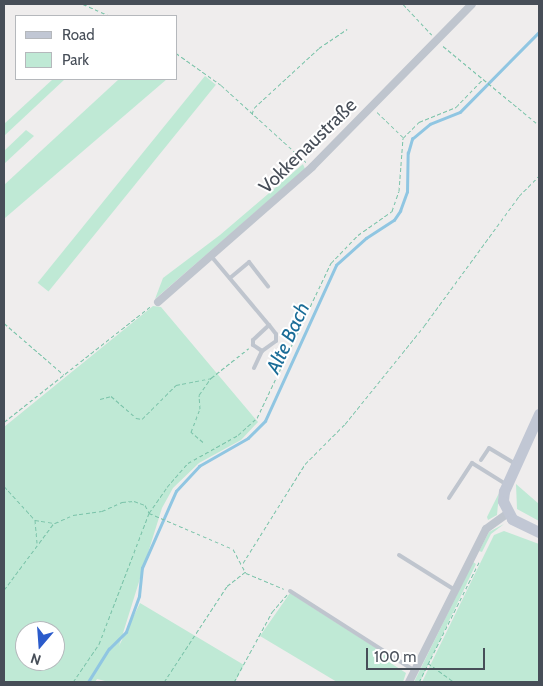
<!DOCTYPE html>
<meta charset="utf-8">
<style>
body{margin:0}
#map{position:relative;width:543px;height:686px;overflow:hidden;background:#efeded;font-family:Cabin,sans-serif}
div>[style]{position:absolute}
.green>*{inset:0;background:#bfe9d5;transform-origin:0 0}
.stream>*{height:2.5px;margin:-1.25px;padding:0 1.25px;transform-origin:1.25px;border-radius:1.25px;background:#90c6e2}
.path>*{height:1px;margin-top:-0.5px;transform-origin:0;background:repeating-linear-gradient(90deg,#7ac3a9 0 4px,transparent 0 6.5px)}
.service>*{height:4px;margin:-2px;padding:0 2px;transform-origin:2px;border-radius:2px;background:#bfc5ce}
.minor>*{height:8px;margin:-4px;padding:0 4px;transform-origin:4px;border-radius:4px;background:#bfc5ce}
.secondary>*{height:11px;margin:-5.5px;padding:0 5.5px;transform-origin:5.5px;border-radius:5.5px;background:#c1c7d4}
span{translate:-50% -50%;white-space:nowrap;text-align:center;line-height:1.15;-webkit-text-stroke:4px #fff;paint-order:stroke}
.street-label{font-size:19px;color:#474e58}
.water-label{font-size:20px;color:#1a6c97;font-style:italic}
.frame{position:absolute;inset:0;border:5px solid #474e58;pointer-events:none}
.legend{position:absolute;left:15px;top:15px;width:162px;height:65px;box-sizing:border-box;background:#fff;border:1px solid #b5b8bc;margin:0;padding:6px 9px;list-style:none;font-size:15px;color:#474e58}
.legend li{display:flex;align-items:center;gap:10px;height:25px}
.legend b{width:25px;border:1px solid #b5b8bc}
.north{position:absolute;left:15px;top:621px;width:50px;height:50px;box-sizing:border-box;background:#fff;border:1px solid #b5b8bc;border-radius:50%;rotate:198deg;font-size:14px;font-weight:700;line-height:20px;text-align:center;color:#474e58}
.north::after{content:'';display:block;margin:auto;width:18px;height:22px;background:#2b5bcb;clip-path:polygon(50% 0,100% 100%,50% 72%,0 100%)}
.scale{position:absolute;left:366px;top:648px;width:119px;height:22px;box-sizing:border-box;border:2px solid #474e58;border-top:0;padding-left:6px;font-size:15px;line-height:18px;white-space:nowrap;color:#474e58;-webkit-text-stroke:4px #fff;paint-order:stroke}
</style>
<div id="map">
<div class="green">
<div style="left:205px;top:76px;width:14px;height:266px;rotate:39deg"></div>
<div style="clip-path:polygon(53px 79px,65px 79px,4px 136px,4px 124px)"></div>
<div style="clip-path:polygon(119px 79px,167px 79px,5px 218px,4px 185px)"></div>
<div style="clip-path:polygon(26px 130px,34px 136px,4px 164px,4px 151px)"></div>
<div style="clip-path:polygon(303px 164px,305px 169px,155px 299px,163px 278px,220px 235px)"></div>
<div style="clip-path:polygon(evenodd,153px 306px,161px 307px,258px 422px,241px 440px,199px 463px,173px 488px,162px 508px,119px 646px,140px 603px,244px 665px,235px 682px,109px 682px,97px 679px,95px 682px,4px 682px,4px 427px,153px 306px,25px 631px,55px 631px,55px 661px,25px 661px,25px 631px)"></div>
<div style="clip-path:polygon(516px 484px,539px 504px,539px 521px,517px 509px)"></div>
<div style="clip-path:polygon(499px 493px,497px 515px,488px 520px,487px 517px)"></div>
<div style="clip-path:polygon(504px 524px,491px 534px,482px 552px,479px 551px,489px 532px)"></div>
<div style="clip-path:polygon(504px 531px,539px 544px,539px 682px,422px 682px,494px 535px)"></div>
<div style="clip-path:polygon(473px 562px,476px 564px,420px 682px,414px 682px)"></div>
<div style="clip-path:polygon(290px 593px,390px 657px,389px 662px,406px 673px,403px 682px,337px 682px,260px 636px)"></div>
</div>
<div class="stream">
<div style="left:88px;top:682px;width:39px;rotate:-58deg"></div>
<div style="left:109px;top:649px;width:24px;rotate:-45deg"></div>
<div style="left:126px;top:632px;width:38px;rotate:-70deg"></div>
<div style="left:139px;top:596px;width:28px;rotate:-84deg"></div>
<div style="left:142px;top:568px;width:84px;rotate:-66.2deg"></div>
<div style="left:176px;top:491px;width:34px;rotate:-47deg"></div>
<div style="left:199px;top:466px;width:56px;rotate:-29.7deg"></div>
<div style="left:248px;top:438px;width:24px;rotate:-45deg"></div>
<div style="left:265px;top:421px;width:171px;rotate:-65.5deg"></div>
<div style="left:336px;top:265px;width:40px;rotate:-42deg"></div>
<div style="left:366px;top:238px;width:33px;rotate:-33deg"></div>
<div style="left:394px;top:220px;width:11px;rotate:-56deg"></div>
<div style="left:400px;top:211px;width:20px;rotate:-70deg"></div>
<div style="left:407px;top:192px;width:39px;rotate:-89deg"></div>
<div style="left:408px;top:153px;width:15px;rotate:-74deg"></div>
<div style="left:412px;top:139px;width:23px;rotate:-40deg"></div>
<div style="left:430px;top:124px;width:32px;rotate:-22deg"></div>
<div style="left:460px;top:112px;width:112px;rotate:-45.4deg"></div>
</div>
<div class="path">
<div style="left:83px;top:4px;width:30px;rotate:24deg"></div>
<div style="left:403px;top:4px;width:42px;rotate:46.9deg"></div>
<div style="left:443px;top:46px;width:124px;rotate:39.5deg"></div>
<div style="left:176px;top:53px;width:55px;rotate:35.4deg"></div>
<div style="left:221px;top:85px;width:115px;rotate:42.2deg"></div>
<div style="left:377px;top:112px;width:36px;rotate:44deg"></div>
<div style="left:252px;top:114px;width:6px;rotate:-72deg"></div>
<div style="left:254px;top:108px;width:88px;rotate:-42.7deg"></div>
<div style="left:319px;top:48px;width:34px;rotate:-34deg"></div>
<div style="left:4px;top:323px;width:79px;rotate:40.9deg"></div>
<div style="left:100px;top:399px;width:11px;rotate:-15deg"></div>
<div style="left:111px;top:396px;width:33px;rotate:41deg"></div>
<div style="left:136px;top:418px;width:6px;rotate:9deg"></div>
<div style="left:142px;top:419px;width:48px;rotate:-45deg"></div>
<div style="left:176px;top:385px;width:36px;rotate:-11deg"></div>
<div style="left:4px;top:422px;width:187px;rotate:-38.3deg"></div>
<div style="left:203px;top:442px;width:16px;rotate:-140deg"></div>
<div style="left:191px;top:432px;width:25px;rotate:-69deg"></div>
<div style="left:200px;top:409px;width:14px;rotate:-94deg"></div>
<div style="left:199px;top:395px;width:21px;rotate:-55deg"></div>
<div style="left:211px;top:378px;width:48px;rotate:-38.3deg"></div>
<div style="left:4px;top:486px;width:46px;rotate:47.6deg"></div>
<div style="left:35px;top:520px;width:23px;rotate:85deg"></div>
<div style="left:35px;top:520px;width:20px;rotate:9deg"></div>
<div style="left:55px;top:523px;width:20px;rotate:-24deg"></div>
<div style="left:73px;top:515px;width:29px;rotate:-8deg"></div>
<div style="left:102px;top:511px;width:22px;rotate:-24deg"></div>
<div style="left:122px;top:502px;width:12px;rotate:-5deg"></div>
<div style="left:134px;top:501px;width:12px;rotate:20deg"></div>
<div style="left:145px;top:505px;width:9px;rotate:63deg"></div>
<div style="left:149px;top:513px;width:91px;rotate:23.2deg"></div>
<div style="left:233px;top:549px;width:27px;rotate:62deg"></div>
<div style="left:246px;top:573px;width:41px;rotate:22.8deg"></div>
<div style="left:539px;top:546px;width:6px;rotate:90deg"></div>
<div style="left:243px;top:563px;width:117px;rotate:-57.9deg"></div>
<div style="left:305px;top:464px;width:57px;rotate:-45deg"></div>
<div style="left:345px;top:424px;width:126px;rotate:-51.1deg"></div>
<div style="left:424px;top:326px;width:161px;rotate:-53.8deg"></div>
<div style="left:519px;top:196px;width:28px;rotate:-45deg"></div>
<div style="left:4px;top:590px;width:84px;rotate:-53.3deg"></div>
<div style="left:428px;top:663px;width:32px;rotate:36deg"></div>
<div style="left:73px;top:682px;width:46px;rotate:-55.6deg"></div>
<div style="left:99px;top:644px;width:140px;rotate:-69.1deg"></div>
<div style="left:149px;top:513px;width:32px;rotate:-55deg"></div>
<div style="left:167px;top:487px;width:32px;rotate:-49deg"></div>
<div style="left:188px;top:463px;width:57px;rotate:-29.2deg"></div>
<div style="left:238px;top:435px;width:25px;rotate:-42deg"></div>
<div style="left:257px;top:418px;width:172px;rotate:-64.5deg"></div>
<div style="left:331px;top:263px;width:39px;rotate:-46deg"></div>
<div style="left:358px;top:235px;width:42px;rotate:-35.2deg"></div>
<div style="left:392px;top:211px;width:21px;rotate:-71deg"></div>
<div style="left:399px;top:191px;width:53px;rotate:-85.7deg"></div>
<div style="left:403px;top:138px;width:23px;rotate:-45deg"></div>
<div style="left:419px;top:122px;width:40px;rotate:-22deg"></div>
<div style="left:456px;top:107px;width:37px;rotate:-46deg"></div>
<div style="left:164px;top:682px;width:115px;rotate:-56.7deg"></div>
<div style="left:227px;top:586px;width:23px;rotate:-38deg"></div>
<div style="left:234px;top:682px;width:80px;rotate:-61.5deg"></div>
<div style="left:272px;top:612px;width:23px;rotate:-49deg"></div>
<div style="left:419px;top:682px;width:134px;rotate:-63.4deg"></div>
</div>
<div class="service">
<div style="left:211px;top:256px;width:90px;rotate:50deg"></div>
<div style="left:230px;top:278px;width:25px;rotate:-40deg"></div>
<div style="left:249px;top:262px;width:31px;rotate:52deg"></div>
<div style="left:269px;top:325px;width:11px;rotate:52deg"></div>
<div style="left:276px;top:334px;width:7px;rotate:90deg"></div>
<div style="left:276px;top:341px;width:17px;rotate:144deg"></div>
<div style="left:262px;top:351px;width:11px;rotate:-146deg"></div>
<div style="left:253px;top:345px;width:5px;rotate:-90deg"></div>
<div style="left:253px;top:340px;width:22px;rotate:-43deg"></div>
<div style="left:254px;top:368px;width:19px;rotate:-65deg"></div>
<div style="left:481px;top:460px;width:14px;rotate:-56deg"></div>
<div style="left:489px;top:448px;width:29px;rotate:31deg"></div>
<div style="left:449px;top:498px;width:42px;rotate:-56.7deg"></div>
<div style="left:472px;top:463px;width:39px;rotate:32deg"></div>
<div style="left:399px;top:555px;width:66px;rotate:32deg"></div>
<div style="left:290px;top:591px;width:148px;rotate:32.6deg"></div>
</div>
<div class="minor">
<div style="left:158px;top:302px;width:205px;rotate:-41.2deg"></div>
<div style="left:312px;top:167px;width:228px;rotate:-45.5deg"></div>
<div style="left:409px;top:682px;width:171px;rotate:-63.3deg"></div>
<div style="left:486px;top:529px;width:26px;rotate:-36deg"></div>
</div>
<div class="secondary">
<div style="left:539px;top:414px;width:85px;rotate:114.4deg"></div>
<div style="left:504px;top:491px;width:10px;rotate:96deg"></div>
<div style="left:503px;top:501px;width:20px;rotate:63deg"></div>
<div style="left:512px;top:519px;width:30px;rotate:26deg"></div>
</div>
<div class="street-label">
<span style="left:308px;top:146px;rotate:-44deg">Vokkenaustraße</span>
</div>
<div class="water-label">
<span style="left:288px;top:338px;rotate:-65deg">Alte Bach</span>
</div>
<div class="frame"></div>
<ul class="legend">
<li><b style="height:6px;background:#c1c7d4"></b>Road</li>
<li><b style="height:14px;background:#bfe9d5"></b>Park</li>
</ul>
<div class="north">N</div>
<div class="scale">100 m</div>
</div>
